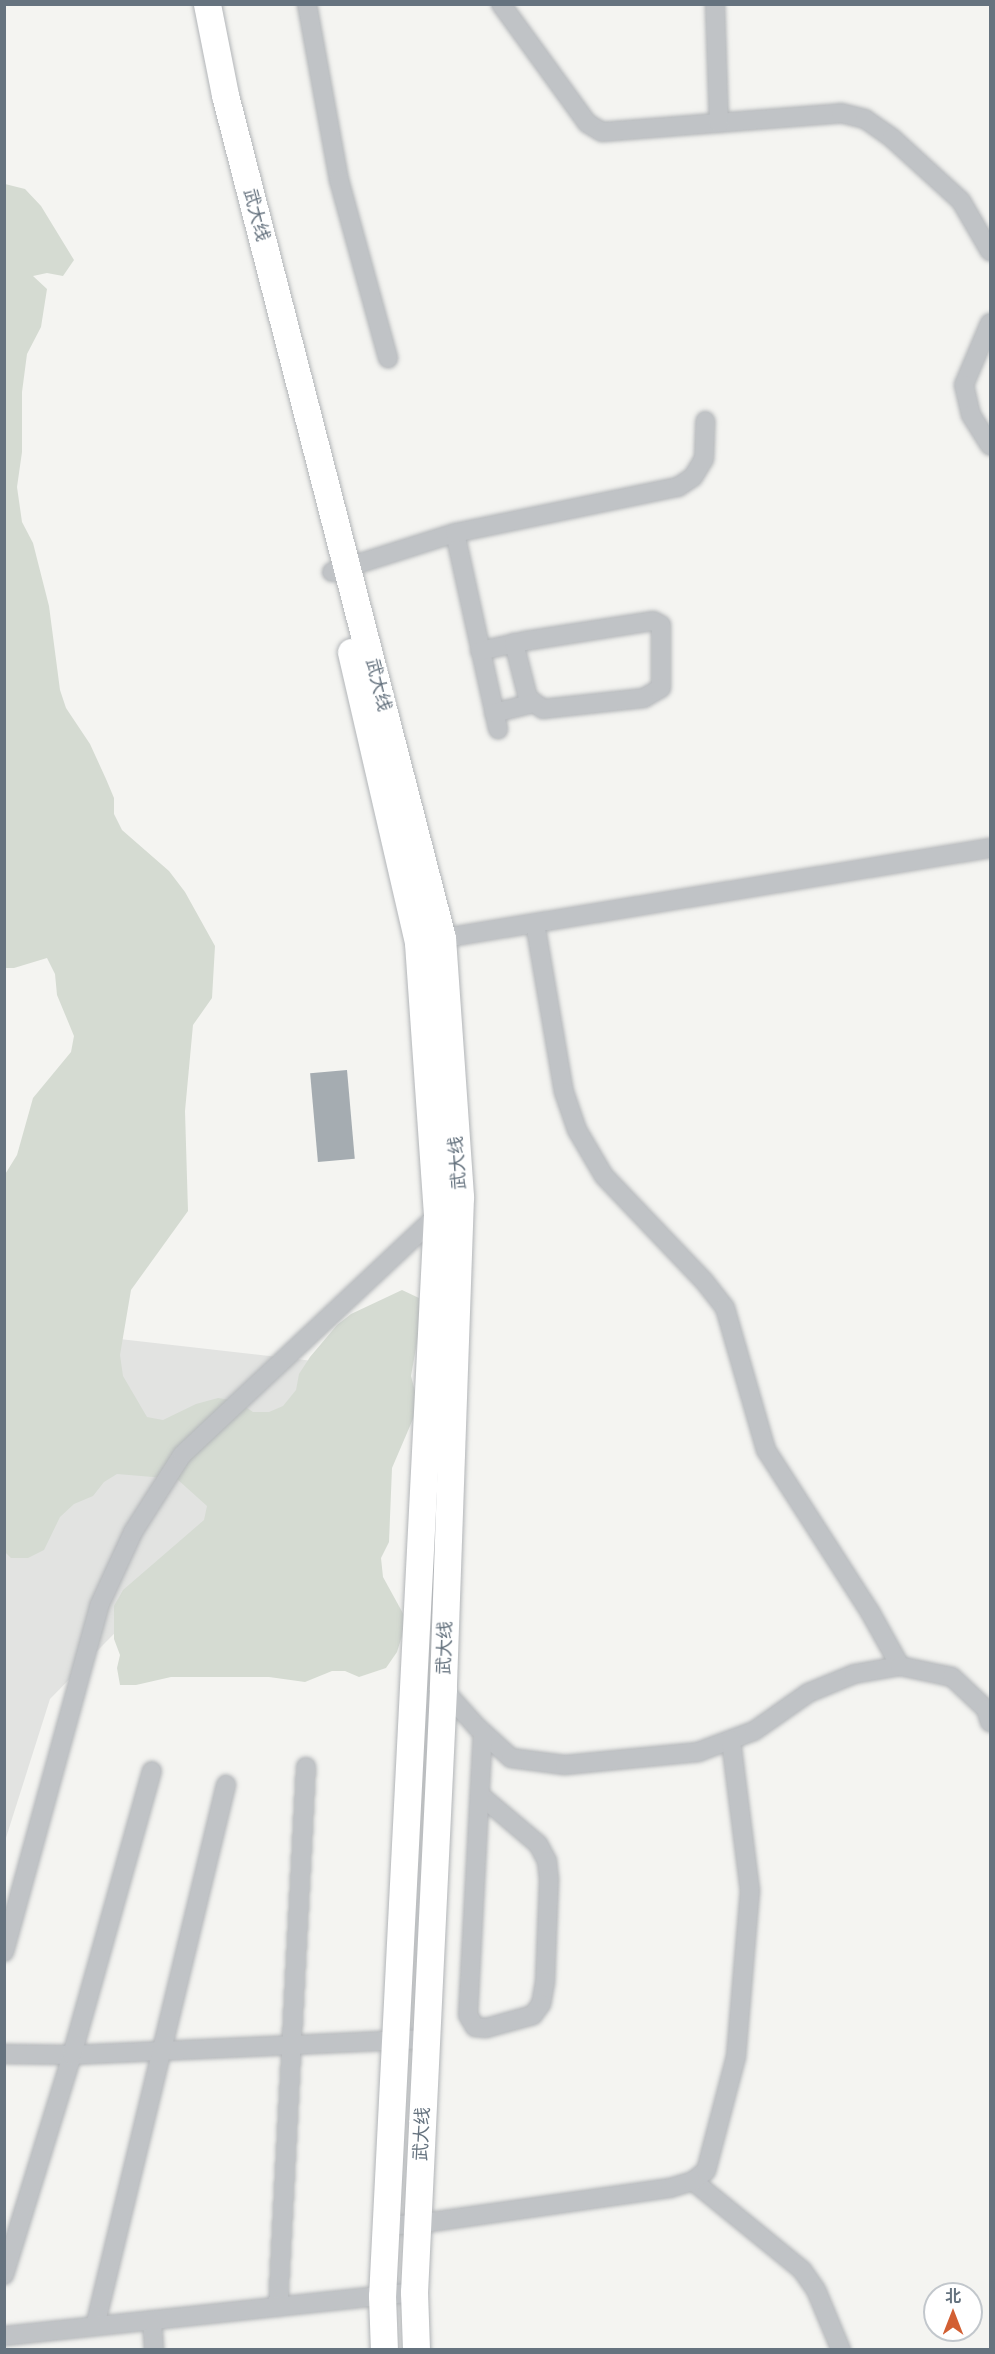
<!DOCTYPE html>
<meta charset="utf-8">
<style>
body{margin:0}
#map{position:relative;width:995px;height:2354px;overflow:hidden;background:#f4f4f1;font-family:"Asap Condensed","Noto Sans SC",sans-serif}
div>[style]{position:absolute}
.built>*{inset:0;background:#e2e3e1}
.green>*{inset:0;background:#d5dbd2}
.building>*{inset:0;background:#a5acb1;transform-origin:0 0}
.roads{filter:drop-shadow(0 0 2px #b2b5b8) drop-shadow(0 0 2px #b2b5b8)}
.minor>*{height:18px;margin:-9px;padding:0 9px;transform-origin:9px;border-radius:9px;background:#c0c3c6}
.highway>*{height:27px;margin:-13.5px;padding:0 13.5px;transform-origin:13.5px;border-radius:13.5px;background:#fff}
span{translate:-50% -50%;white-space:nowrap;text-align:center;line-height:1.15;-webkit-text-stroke:6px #fff;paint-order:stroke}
.street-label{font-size:18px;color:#66737f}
.frame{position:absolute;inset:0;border:6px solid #66737f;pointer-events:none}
.north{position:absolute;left:923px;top:2282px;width:60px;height:60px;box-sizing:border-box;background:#fff;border:2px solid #c2c7cc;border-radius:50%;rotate:0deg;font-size:16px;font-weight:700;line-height:24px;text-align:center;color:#66737f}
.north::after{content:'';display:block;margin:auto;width:21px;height:27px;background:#d25f33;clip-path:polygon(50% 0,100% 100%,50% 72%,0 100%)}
</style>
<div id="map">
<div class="built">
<div style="clip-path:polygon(5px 1326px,375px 1368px,50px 1699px,5px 1841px)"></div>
</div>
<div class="green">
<div style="clip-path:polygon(5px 184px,25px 189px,41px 206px,74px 260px,63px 276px,47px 273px,33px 276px,47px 289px,41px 327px,27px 354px,22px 392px,22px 452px,17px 487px,22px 522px,33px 543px,49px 606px,60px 690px,66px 708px,90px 744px,106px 779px,114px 798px,114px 814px,122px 830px,169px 871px,185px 892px,215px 946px,212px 998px,193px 1025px,185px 1111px,188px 1211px,131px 1290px,120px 1355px,123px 1376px,147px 1417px,163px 1420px,196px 1404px,218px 1398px,237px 1401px,253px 1412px,269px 1412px,283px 1406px,296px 1390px,299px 1374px,310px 1357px,337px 1325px,351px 1314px,402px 1290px,419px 1298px,421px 1320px,411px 1376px,416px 1395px,416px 1412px,392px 1468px,389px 1542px,381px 1558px,383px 1577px,405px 1617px,402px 1636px,397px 1652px,386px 1668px,359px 1677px,345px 1671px,332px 1671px,305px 1682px,269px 1677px,171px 1677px,136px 1685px,120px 1685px,117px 1668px,120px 1655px,114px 1639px,114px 1606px,123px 1590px,204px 1520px,207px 1506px,177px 1479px,117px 1474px,104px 1482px,93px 1496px,74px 1504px,60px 1517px,44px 1550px,28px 1558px,11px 1558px,5px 1552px,4px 1176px,17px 1155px,33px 1098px,71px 1052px,74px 1036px,57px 995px,55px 974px,47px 958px,14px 968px,5px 968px)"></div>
</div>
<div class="building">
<div style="left:347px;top:1070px;width:89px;height:37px;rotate:85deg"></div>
</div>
<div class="roads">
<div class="minor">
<div style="left:307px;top:4px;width:179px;rotate:79.7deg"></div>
<div style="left:339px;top:180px;width:185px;rotate:74.6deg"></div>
<div style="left:501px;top:4px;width:147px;rotate:54.1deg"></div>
<div style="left:587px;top:123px;width:17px;rotate:31deg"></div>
<div style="left:602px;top:132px;width:240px;rotate:-4.5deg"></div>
<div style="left:841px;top:113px;width:25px;rotate:14deg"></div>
<div style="left:865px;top:119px;width:33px;rotate:35deg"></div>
<div style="left:892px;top:138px;width:93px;rotate:42.4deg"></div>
<div style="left:961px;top:201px;width:58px;rotate:59.9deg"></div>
<div style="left:715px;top:4px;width:119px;rotate:88.1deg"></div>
<div style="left:990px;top:323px;width:67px;rotate:112.8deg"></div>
<div style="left:964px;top:385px;width:31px;rotate:77deg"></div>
<div style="left:971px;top:415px;width:36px;rotate:58deg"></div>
<div style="left:455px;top:533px;width:201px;rotate:77.6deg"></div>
<div style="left:332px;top:572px;width:129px;rotate:-17.6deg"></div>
<div style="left:455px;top:533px;width:228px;rotate:-11.7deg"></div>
<div style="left:678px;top:487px;width:18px;rotate:-34deg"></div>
<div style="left:693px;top:477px;width:21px;rotate:-59deg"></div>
<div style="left:704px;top:459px;width:38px;rotate:-88deg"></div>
<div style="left:480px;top:651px;width:46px;rotate:-12.5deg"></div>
<div style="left:525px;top:641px;width:130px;rotate:-8.9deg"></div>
<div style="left:653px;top:621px;width:9px;rotate:27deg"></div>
<div style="left:661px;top:625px;width:63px;rotate:90deg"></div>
<div style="left:661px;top:688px;width:20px;rotate:150deg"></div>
<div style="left:644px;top:698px;width:102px;rotate:173.8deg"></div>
<div style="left:543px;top:709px;width:19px;rotate:-144deg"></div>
<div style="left:528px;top:698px;width:57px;rotate:-104.3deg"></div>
<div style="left:494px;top:713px;width:41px;rotate:-14deg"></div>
<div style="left:535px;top:923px;width:171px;rotate:80.3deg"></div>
<div style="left:564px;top:1092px;width:40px;rotate:71.1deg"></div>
<div style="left:577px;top:1130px;width:53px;rotate:59.6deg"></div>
<div style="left:604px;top:1176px;width:145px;rotate:46.4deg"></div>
<div style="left:704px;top:1281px;width:34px;rotate:52deg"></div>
<div style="left:725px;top:1308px;width:148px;rotate:73.9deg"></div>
<div style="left:766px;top:1450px;width:193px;rotate:57.3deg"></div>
<div style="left:870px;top:1612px;width:62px;rotate:60.9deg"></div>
<div style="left:432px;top:940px;width:566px;rotate:-9.36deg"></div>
<div style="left:443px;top:1689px;width:51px;rotate:48.2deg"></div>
<div style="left:477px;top:1727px;width:46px;rotate:42.4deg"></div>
<div style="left:511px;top:1758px;width:54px;rotate:7.4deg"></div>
<div style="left:565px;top:1765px;width:134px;rotate:-5.6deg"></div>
<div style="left:698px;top:1752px;width:60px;rotate:-20.6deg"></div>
<div style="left:754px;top:1731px;width:66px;rotate:-35.1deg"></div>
<div style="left:808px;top:1693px;width:50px;rotate:-22.4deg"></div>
<div style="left:854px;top:1674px;width:47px;rotate:-9.9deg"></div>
<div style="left:900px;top:1666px;width:53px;rotate:11.9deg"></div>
<div style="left:952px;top:1677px;width:47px;rotate:43.3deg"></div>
<div style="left:986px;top:1709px;width:14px;rotate:73deg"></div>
<div style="left:480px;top:1795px;width:76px;rotate:40.2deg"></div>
<div style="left:538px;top:1844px;width:19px;rotate:62deg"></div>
<div style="left:547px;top:1861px;width:18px;rotate:84deg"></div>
<div style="left:549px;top:1879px;width:103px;rotate:92.2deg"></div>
<div style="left:545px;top:1982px;width:22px;rotate:100deg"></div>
<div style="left:541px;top:2004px;width:14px;rotate:126deg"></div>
<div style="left:533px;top:2015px;width:49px;rotate:164.5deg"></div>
<div style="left:486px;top:2028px;width:11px;rotate:-175deg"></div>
<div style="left:475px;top:2027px;width:14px;rotate:-120deg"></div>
<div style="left:468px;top:2015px;width:282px;rotate:-87deg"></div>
<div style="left:4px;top:1952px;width:359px;rotate:-74.6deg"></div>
<div style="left:99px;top:1606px;width:81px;rotate:-65.3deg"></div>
<div style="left:133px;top:1532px;width:91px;rotate:-57.5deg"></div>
<div style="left:182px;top:1455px;width:355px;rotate:-43.2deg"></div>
<div style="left:4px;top:2054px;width:68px;rotate:0.8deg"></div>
<div style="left:72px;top:2055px;width:354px;rotate:-2.6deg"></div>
<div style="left:693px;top:2181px;width:141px;rotate:39.2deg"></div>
<div style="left:802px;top:2270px;width:24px;rotate:55deg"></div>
<div style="left:816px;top:2290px;width:65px;rotate:67.4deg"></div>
<div style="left:385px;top:2226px;width:32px;rotate:-4deg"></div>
<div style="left:417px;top:2224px;width:256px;rotate:-8.1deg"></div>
<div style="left:670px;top:2188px;width:24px;rotate:-17deg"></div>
<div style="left:693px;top:2181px;width:16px;rotate:-38deg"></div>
<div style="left:706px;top:2171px;width:118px;rotate:-75.3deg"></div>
<div style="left:736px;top:2057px;width:167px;rotate:-85.2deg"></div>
<div style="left:750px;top:1891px;width:152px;rotate:-97.2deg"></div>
<div style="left:4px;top:2275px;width:230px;rotate:-72.8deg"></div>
<div style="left:72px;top:2055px;width:295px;rotate:-74.3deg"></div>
<div style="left:278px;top:2307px;width:541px;rotate:-87.03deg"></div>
<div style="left:152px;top:2320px;width:30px;rotate:86deg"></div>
<div style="left:95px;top:2326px;width:557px;rotate:-76.39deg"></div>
<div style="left:4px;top:2336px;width:412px;rotate:-6.1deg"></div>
</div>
<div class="highway">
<div style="left:207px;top:4px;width:93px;rotate:78.8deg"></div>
<div style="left:225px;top:95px;width:870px;rotate:75.56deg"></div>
<div style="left:442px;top:938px;width:260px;rotate:86deg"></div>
<div style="left:460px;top:1197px;width:492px;rotate:92deg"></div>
<div style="left:443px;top:1689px;width:604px;rotate:92.75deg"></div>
<div style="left:414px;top:2292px;width:58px;rotate:88deg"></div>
<div style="left:351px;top:652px;width:299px;rotate:77deg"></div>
<div style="left:418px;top:943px;width:273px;rotate:86deg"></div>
<div style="left:437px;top:1215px;width:1082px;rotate:92.91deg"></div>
<div style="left:382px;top:2296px;width:54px;rotate:87.9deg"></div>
</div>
</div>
<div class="street-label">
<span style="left:256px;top:215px;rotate:75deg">武大线</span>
<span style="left:378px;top:685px;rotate:76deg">武大线</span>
<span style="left:458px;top:1163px;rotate:-94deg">武大线</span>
<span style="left:445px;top:1648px;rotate:-88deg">武大线</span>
<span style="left:422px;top:2134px;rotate:-87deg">武大线</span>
</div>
<div class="frame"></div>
<div class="north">北</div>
</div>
